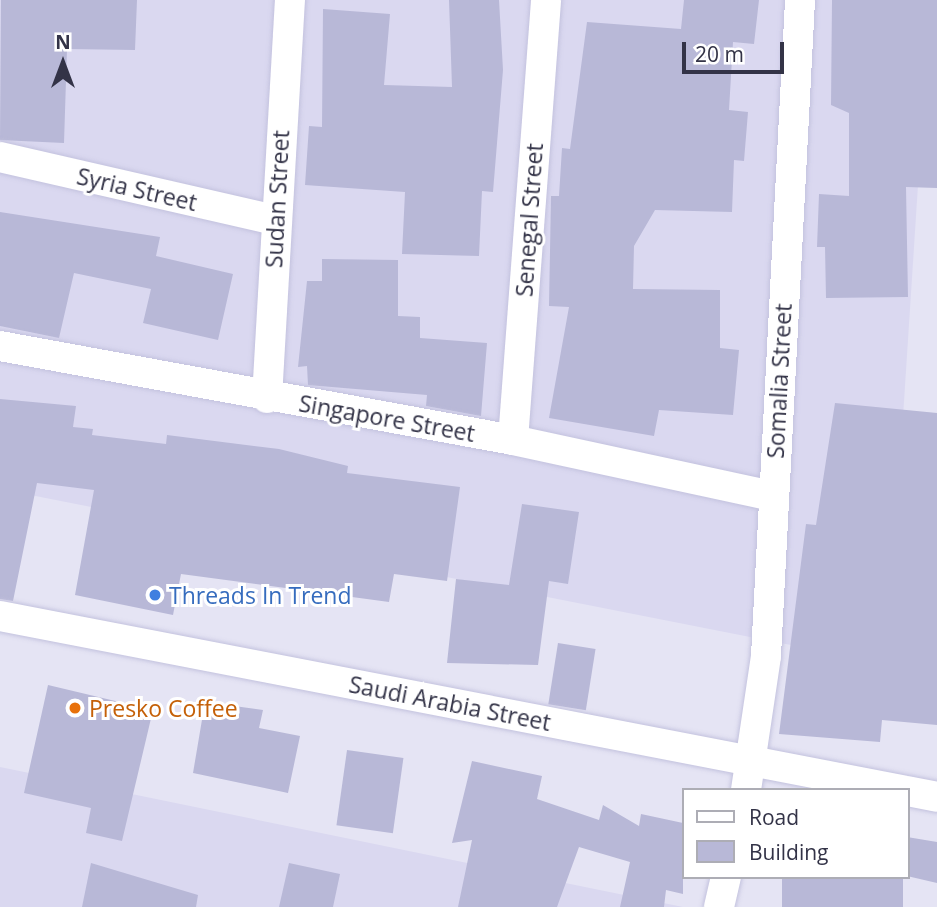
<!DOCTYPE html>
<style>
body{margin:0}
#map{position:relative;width:937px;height:907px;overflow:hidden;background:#e5e4f4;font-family:"Open Sans",sans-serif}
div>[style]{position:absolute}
.residential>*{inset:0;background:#dad8f0}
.building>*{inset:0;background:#b8b8d7;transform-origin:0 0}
.roads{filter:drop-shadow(0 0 2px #c3c2de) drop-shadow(0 0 2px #c3c2de)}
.minor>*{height:30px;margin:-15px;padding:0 15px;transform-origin:15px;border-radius:15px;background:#fff}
.dots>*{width:19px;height:19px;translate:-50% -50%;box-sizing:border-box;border:4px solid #fff;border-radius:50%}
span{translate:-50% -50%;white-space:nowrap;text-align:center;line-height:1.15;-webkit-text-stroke:6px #fff;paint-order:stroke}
.street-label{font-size:23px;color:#333347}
.shop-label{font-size:23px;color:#366cbe}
.left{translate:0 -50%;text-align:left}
.food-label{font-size:23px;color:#c56008}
.legend{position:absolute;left:682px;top:788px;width:228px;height:91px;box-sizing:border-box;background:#fff;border:2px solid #adadb5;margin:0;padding:9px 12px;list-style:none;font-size:21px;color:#333347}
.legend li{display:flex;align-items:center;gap:14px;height:35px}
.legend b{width:35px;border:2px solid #adadb5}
.north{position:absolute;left:28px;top:28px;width:70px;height:70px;-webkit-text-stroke:5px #fff;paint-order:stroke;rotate:0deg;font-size:19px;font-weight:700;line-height:28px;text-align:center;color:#333347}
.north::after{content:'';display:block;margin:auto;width:24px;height:32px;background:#333347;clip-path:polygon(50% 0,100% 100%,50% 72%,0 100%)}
.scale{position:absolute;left:682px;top:42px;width:102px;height:32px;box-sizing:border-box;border:4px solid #333347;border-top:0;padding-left:9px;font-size:21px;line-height:24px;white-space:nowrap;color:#333347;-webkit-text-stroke:5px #fff;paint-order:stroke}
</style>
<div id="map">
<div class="residential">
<div style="clip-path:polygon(0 0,930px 0,887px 664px,0 489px)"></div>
<div style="clip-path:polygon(0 767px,531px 876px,683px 907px,0 907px)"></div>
</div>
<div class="building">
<div style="clip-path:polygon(1px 0,137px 0,135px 50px,67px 49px,64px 143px,0 140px)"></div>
<div style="clip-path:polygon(449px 0,499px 0,503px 70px,493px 192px,482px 191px,479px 256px,402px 254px,405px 192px,305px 185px,309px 126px,322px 127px,323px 9px,390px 14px,384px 85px,452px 87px)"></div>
<div style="clip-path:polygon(684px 0,759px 0,754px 44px,733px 42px,729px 110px,748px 112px,744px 161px,734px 160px,732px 212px,655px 210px,634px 246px,633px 289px,720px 290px,720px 348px,739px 350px,733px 415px,659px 410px,654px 436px,549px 418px,569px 307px,549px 306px,551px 196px,559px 196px,562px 148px,570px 149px,587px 22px,681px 29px)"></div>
<div style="clip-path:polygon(832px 0,937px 0,937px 188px,906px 187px,908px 297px,826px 298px,825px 247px,817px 247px,819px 194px,849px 196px,849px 113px,831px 105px)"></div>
<div style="clip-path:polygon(0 212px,160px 237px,156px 256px,233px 274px,218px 340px,143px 323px,151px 289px,74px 273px,59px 338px,0 326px)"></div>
<div style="clip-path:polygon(322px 259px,398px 260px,398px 316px,420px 317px,420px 338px,487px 343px,481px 416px,426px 406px,427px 395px,308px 385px,307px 366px,298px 367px,307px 281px,322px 281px)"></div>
<div style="clip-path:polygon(0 399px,76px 406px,73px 427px,93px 429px,92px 435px,166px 444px,167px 435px,279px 449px,348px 466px,347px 473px,460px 487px,447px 581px,394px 574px,389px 602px,181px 574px,173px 615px,75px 595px,94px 490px,37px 483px,13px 601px,0 599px)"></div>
<div style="clip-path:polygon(835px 403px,937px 413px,937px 725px,882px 720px,880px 742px,779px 734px,806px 524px,816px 525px)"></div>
<div style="clip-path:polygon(522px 504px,579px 512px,568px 584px,549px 581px,538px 665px,447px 663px,456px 579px,509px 585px)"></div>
<div style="left:558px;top:643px;width:38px;height:62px;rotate:9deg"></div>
<div style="clip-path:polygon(48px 685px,153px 710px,122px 841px,86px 833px,91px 808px,24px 793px)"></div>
<div style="clip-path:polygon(205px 702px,263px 710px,259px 728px,300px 736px,288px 793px,193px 773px)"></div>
<div style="left:347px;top:750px;width:57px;height:76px;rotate:8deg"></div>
<div style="clip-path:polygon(472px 761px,542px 776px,537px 799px,599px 820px,603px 805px,639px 826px,641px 814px,683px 823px,683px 894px,666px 890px,664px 907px,620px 907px,630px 862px,579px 847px,557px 907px,458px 907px,472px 840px,452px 843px)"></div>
<div style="clip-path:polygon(907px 837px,937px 842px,937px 883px,907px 876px)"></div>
<div style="clip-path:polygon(91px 863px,198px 895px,196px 907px,82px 907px)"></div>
<div style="clip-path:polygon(289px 863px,340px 874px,333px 907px,279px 907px)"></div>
<div style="left:782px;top:877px;width:121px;height:31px"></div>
</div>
<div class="roads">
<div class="minor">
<div style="left:0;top:157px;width:282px;rotate:12.9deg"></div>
<div style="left:0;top:346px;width:522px;rotate:10.38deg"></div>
<div style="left:513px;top:440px;width:265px;rotate:12.2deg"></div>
<div style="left:267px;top:398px;width:399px;rotate:-86.7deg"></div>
<div style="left:513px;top:440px;width:441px;rotate:-85.7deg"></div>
<div style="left:0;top:616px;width:918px;rotate:10.93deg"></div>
<div style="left:746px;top:790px;width:135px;rotate:-81.5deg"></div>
<div style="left:766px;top:656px;width:657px;rotate:-87.03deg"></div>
<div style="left:907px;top:791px;width:31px;rotate:11deg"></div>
<div style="left:719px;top:907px;width:31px;rotate:-77deg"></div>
</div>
</div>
<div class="dots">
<div style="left:155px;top:595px;background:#3f7fe0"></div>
<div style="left:75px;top:708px;background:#e8710a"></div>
</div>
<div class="street-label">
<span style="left:137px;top:189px;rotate:13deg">Syria Street</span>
<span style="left:277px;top:199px;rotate:-87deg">Sudan Street</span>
<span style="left:529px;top:220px;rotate:-86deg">Senegal Street</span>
<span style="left:779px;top:381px;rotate:-87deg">Somalia Street</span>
<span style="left:387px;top:418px;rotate:10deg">Singapore Street</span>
<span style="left:450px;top:703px;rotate:11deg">Saudi Arabia Street</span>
</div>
<div class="shop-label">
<span class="left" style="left:169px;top:595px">Threads In Trend</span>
</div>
<div class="food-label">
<span class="left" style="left:89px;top:708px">Presko Coffee</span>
</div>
<ul class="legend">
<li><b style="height:9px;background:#fff"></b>Road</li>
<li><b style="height:19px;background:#b8b8d7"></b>Building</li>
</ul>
<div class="north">N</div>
<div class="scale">20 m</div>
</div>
